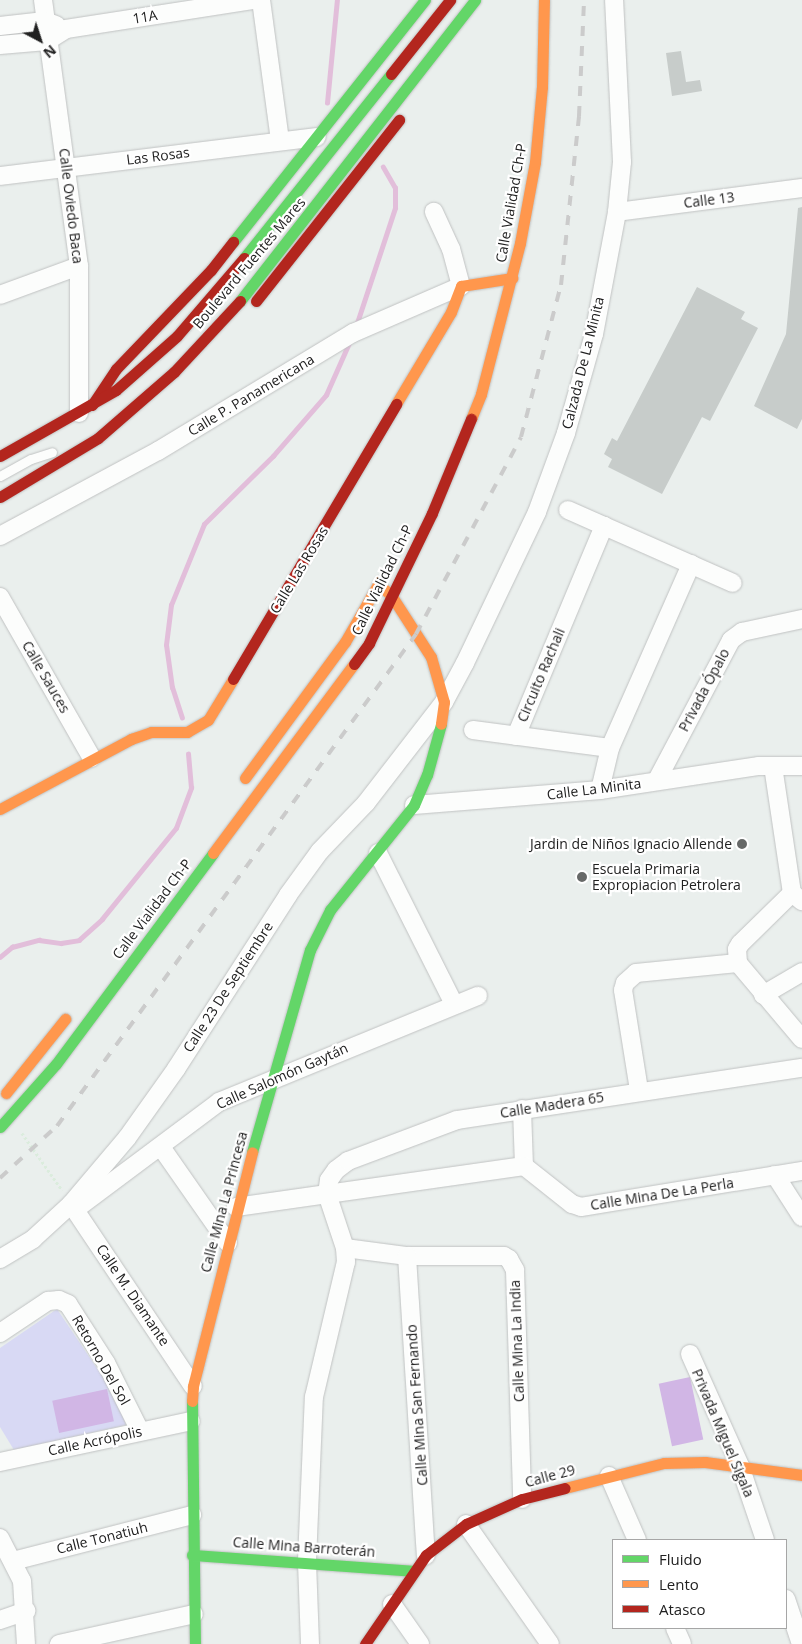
<!DOCTYPE html>
<meta charset="utf-8">
<style>
body{margin:0}
#map{position:relative;width:802px;height:1644px;overflow:hidden;background:#eaefed;font-family:"Open Sans",sans-serif}
div>[style]{position:absolute}
.park>*{inset:0;background:#d8d9f4}
.pitch>*{inset:0;background:#d1b6e5;transform-origin:0 0}
.stream>*{height:4.5px;margin:-2.25px;padding:0 2.25px;transform-origin:2.25px;border-radius:2.25px;background:#e2beda}
.building>*{inset:0;background:#c7ccca}
.path>*{height:2.5px;margin-top:-1.25px;transform-origin:0;background:repeating-linear-gradient(90deg,#dbecdd 0 2.5px,transparent 0 5px)}
.roads{filter:drop-shadow(0 0 1px #c0c2c2) drop-shadow(0 0 1px #c0c2c2)}
.lane>*{height:9px;margin:-4.5px;padding:0 4.5px;transform-origin:4.5px;border-radius:4.5px;background:#fcfdfc}
.street>*{height:18px;margin:-9px;padding:0 9px;transform-origin:9px;border-radius:9px;background:#fcfdfc}
.fast>*{height:11px;margin:-5.5px;padding:0 5.5px;transform-origin:5.5px;border-radius:5.5px;background:#63d668}
.slow>*{height:11px;margin:-5.5px;padding:0 5.5px;transform-origin:5.5px;border-radius:5.5px;background:#ff974d}
.jam>*{height:11px;margin:-5.5px;padding:0 5.5px;transform-origin:5.5px;border-radius:5.5px;background:#b3261e}
.rail>*{height:4px;margin-top:-2px;transform-origin:0;background:repeating-linear-gradient(90deg,#cbcbcb 0 10px,transparent 0 20px)}
.dots>*{width:14px;height:14px;translate:-50% -50%;box-sizing:border-box;border:2px solid #fff;border-radius:50%}
span{translate:-50% -50%;white-space:nowrap;text-align:center;line-height:1.15;-webkit-text-stroke:4.5px #fff;paint-order:stroke}
.street-label{font-size:14px;color:#212121}
.poi-label{font-size:14px;color:#212121}
.right{translate:-100% -50%;text-align:right}
.left{translate:0 -50%;text-align:left}
.legend{position:absolute;left:612px;top:1539px;width:175px;height:90px;box-sizing:border-box;background:#fff;border:1px solid #a6a6a6;margin:0;padding:6px 9px;list-style:none;font-size:15px;color:#212121}
.legend li{display:flex;align-items:center;gap:10px;height:25px}
.legend b{width:25px;border:1px solid #a6a6a6}
.north{position:absolute;left:15px;top:15px;width:50px;height:50px;-webkit-text-stroke:4px #fff;paint-order:stroke;rotate:140deg;font-size:14px;font-weight:700;line-height:20px;text-align:center;color:#212121}
.north::after{content:'';display:block;margin:auto;width:18px;height:22px;background:#212121;clip-path:polygon(50% 0,100% 100%,50% 72%,0 100%)}
</style>
<div id="map">
<div class="park">
<div style="clip-path:polygon(57px 1309px,117px 1398px,126px 1425px,14px 1450px,0 1427px,0 1348px)"></div>
</div>
<div class="pitch">
<div style="left:690px;top:1377px;width:64px;height:32px;rotate:78deg"></div>
<div style="left:107px;top:1389px;width:33px;height:56px;rotate:78deg"></div>
</div>
<div class="stream">
<div style="left:327px;top:103px;width:103px;rotate:-84.5deg"></div>
<div style="left:356px;top:326px;width:124px;rotate:-71.7deg"></div>
<div style="left:395px;top:208px;width:20px;rotate:-90deg"></div>
<div style="left:395px;top:188px;width:24px;rotate:-120deg"></div>
<div style="left:182px;top:718px;width:32px;rotate:-108deg"></div>
<div style="left:172px;top:688px;width:43px;rotate:-97.9deg"></div>
<div style="left:166px;top:645px;width:40px;rotate:-82.9deg"></div>
<div style="left:171px;top:605px;width:87px;rotate:-67.8deg"></div>
<div style="left:204px;top:524px;width:97px;rotate:-44.6deg"></div>
<div style="left:273px;top:456px;width:81px;rotate:-49deg"></div>
<div style="left:326px;top:395px;width:57px;rotate:-66.1deg"></div>
<div style="left:0;top:957px;width:16px;rotate:-40deg"></div>
<div style="left:12px;top:947px;width:28px;rotate:-15deg"></div>
<div style="left:39px;top:940px;width:22px;rotate:8deg"></div>
<div style="left:61px;top:943px;width:18px;rotate:-9deg"></div>
<div style="left:79px;top:940px;width:31px;rotate:-42deg"></div>
<div style="left:102px;top:919px;width:117px;rotate:-50.9deg"></div>
<div style="left:176px;top:828px;width:43px;rotate:-69.4deg"></div>
<div style="left:191px;top:788px;width:34px;rotate:-95deg"></div>
</div>
<div class="building">
<div style="clip-path:polygon(681px 51px,686px 82px,700px 80px,702px 91px,672px 96px,666px 53px)"></div>
<div style="clip-path:polygon(802px 207px,802px 419px,797px 429px,754px 406px,786px 334px,798px 208px)"></div>
<div style="clip-path:polygon(697px 287px,745px 312px,741px 319px,758px 328px,710px 421px,702px 417px,662px 494px,608px 467px,612px 459px,604px 454px,612px 438px,617px 441px)"></div>
</div>
<div class="path">
<div style="left:22px;top:1133px;width:70px;rotate:54.9deg"></div>
</div>
<div class="roads">
<div class="lane">
<div style="left:0;top:476px;width:35px;rotate:-29deg"></div>
<div style="left:31px;top:459px;width:22px;rotate:-18deg"></div>
</div>
<div class="street">
<div style="left:43px;top:0;width:268px;rotate:82.3deg"></div>
<div style="left:79px;top:266px;width:147px;rotate:90deg"></div>
<div style="left:261px;top:0;width:142px;rotate:82.3deg"></div>
<div style="left:0;top:26px;width:45px;rotate:-6.3deg"></div>
<div style="left:45px;top:21px;width:12px;rotate:20deg"></div>
<div style="left:0;top:45px;width:47px;rotate:-4.9deg"></div>
<div style="left:47px;top:41px;width:22px;rotate:-32deg"></div>
<div style="left:66px;top:29px;width:190px;rotate:-8.8deg"></div>
<div style="left:0;top:176px;width:319px;rotate:-7deg"></div>
<div style="left:617px;top:212px;width:187px;rotate:-7.4deg"></div>
<div style="left:0;top:295px;width:84px;rotate:-20.2deg"></div>
<div style="left:568px;top:510px;width:180px;rotate:23.9deg"></div>
<div style="left:0;top:536px;width:179px;rotate:-28.3deg"></div>
<div style="left:158px;top:451px;width:228px;rotate:-31.2deg"></div>
<div style="left:353px;top:333px;width:118px;rotate:-23.5deg"></div>
<div style="left:461px;top:286px;width:38px;rotate:-105deg"></div>
<div style="left:451px;top:249px;width:41px;rotate:-114.7deg"></div>
<div style="left:0;top:597px;width:185px;rotate:60.3deg"></div>
<div style="left:473px;top:730px;width:138px;rotate:7.5deg"></div>
<div style="left:516px;top:736px;width:228px;rotate:-67.3deg"></div>
<div style="left:773px;top:766px;width:128px;rotate:81.5deg"></div>
<div style="left:792px;top:893px;width:13px;rotate:39deg"></div>
<div style="left:657px;top:780px;width:158px;rotate:-62.1deg"></div>
<div style="left:731px;top:640px;width:14px;rotate:-36deg"></div>
<div style="left:742px;top:632px;width:61px;rotate:-12.2deg"></div>
<div style="left:600px;top:790px;width:43px;rotate:-76.6deg"></div>
<div style="left:610px;top:748px;width:201px;rotate:-66.2deg"></div>
<div style="left:414px;top:805px;width:187px;rotate:-4.6deg"></div>
<div style="left:600px;top:790px;width:161px;rotate:-8.6deg"></div>
<div style="left:759px;top:766px;width:43px"></div>
<div style="left:378px;top:853px;width:169px;rotate:63.3deg"></div>
<div style="left:738px;top:963px;width:99px;rotate:49.9deg"></div>
<div style="left:763px;top:995px;width:45px;rotate:-30.5deg"></div>
<div style="left:639px;top:1090px;width:101px;rotate:-99.1deg"></div>
<div style="left:623px;top:990px;width:7px;rotate:-74deg"></div>
<div style="left:625px;top:983px;width:15px;rotate:-42deg"></div>
<div style="left:636px;top:973px;width:102px;rotate:-5.6deg"></div>
<div style="left:738px;top:963px;width:14px;rotate:-94deg"></div>
<div style="left:737px;top:949px;width:6px;rotate:-59deg"></div>
<div style="left:740px;top:944px;width:73px;rotate:-44.4deg"></div>
<div style="left:522px;top:1109px;width:57px;rotate:88deg"></div>
<div style="left:161px;top:1147px;width:117px;rotate:55.1deg"></div>
<div style="left:775px;top:1175px;width:50px;rotate:57.3deg"></div>
<div style="left:71px;top:1204px;width:219px;rotate:56.2deg"></div>
<div style="left:236px;top:1207px;width:291px;rotate:-8.1deg"></div>
<div style="left:524px;top:1166px;width:61px;rotate:38.4deg"></div>
<div style="left:572px;top:1204px;width:9px;rotate:18deg"></div>
<div style="left:581px;top:1207px;width:224px;rotate:-9.3deg"></div>
<div style="left:76px;top:1209px;width:179px;rotate:-36.8deg"></div>
<div style="left:219px;top:1102px;width:280px;rotate:-22.3deg"></div>
<div style="left:345px;top:1248px;width:63px;rotate:7.4deg"></div>
<div style="left:407px;top:1256px;width:97px"></div>
<div style="left:504px;top:1256px;width:6px;rotate:31deg"></div>
<div style="left:509px;top:1259px;width:13px;rotate:61deg"></div>
<div style="left:515px;top:1270px;width:229px;rotate:88.2deg"></div>
<div style="left:407px;top:1256px;width:300px;rotate:86.4deg"></div>
<div style="left:0;top:1259px;width:39px;rotate:-31deg"></div>
<div style="left:33px;top:1239px;width:52px;rotate:-42.6deg"></div>
<div style="left:71px;top:1204px;width:87px;rotate:-49.7deg"></div>
<div style="left:127px;top:1138px;width:85px;rotate:-54.6deg"></div>
<div style="left:176px;top:1069px;width:207px;rotate:-57.2deg"></div>
<div style="left:288px;top:895px;width:54px;rotate:-54deg"></div>
<div style="left:320px;top:851px;width:66px;rotate:-46.2deg"></div>
<div style="left:366px;top:803px;width:128px;rotate:-52.3deg"></div>
<div style="left:444px;top:702px;width:44px;rotate:-61.7deg"></div>
<div style="left:465px;top:663px;width:167px;rotate:-64.5deg"></div>
<div style="left:537px;top:512px;width:84px;rotate:-69.8deg"></div>
<div style="left:566px;top:433px;width:103px;rotate:-74.2deg"></div>
<div style="left:594px;top:334px;width:124px;rotate:-79.3deg"></div>
<div style="left:617px;top:212px;width:50px;rotate:-84.3deg"></div>
<div style="left:622px;top:162px;width:162px;rotate:-92.8deg"></div>
<div style="left:0;top:1333px;width:58px;rotate:-33.7deg"></div>
<div style="left:48px;top:1301px;width:11px;rotate:-5deg"></div>
<div style="left:59px;top:1300px;width:10px;rotate:24deg"></div>
<div style="left:68px;top:1304px;width:70px;rotate:57.2deg"></div>
<div style="left:106px;top:1363px;width:76px;rotate:63.4deg"></div>
<div style="left:690px;top:1354px;width:123px;rotate:65.9deg"></div>
<div style="left:740px;top:1466px;width:78px;rotate:71.3deg"></div>
<div style="left:0;top:1462px;width:195px;rotate:-12.1deg"></div>
<div style="left:609px;top:1476px;width:70px;rotate:66.4deg"></div>
<div style="left:466px;top:1524px;width:146px;rotate:55deg"></div>
<div style="left:0;top:1538px;width:48px;rotate:62.9deg"></div>
<div style="left:22px;top:1581px;width:63px;rotate:86.4deg"></div>
<div style="left:13px;top:1561px;width:185px;rotate:-14.4deg"></div>
<div style="left:786px;top:1599px;width:47px;rotate:71.6deg"></div>
<div style="left:392px;top:1604px;width:49px;rotate:55deg"></div>
<div style="left:0;top:1620px;width:28px;rotate:-19deg"></div>
<div style="left:675px;top:1628px;width:17px;rotate:66deg"></div>
<div style="left:59px;top:1644px;width:138px;rotate:-12.5deg"></div>
<div style="left:310px;top:1644px;width:83px;rotate:-92.1deg"></div>
<div style="left:307px;top:1561px;width:164px;rotate:-87.6deg"></div>
<div style="left:314px;top:1397px;width:139px;rotate:-76.7deg"></div>
<div style="left:346px;top:1262px;width:14px;rotate:-94deg"></div>
<div style="left:345px;top:1248px;width:57px;rotate:-108.4deg"></div>
<div style="left:327px;top:1194px;width:14px;rotate:-82deg"></div>
<div style="left:329px;top:1180px;width:12px;rotate:-55deg"></div>
<div style="left:336px;top:1170px;width:15px;rotate:-37deg"></div>
<div style="left:348px;top:1161px;width:116px;rotate:-20.6deg"></div>
<div style="left:457px;top:1120px;width:349px;rotate:-8.6deg"></div>
</div>
<div class="fast">
<div style="left:233px;top:242px;width:309px;rotate:-51.6deg"></div>
<div style="left:244px;top:258px;width:236px;rotate:-51.4deg"></div>
<div style="left:240px;top:301px;width:382px;rotate:-52deg"></div>
<div style="left:0;top:1127px;width:84px;rotate:-48.4deg"></div>
<div style="left:56px;top:1064px;width:263px;rotate:-53.3deg"></div>
<div style="left:252px;top:1152px;width:210px;rotate:-74deg"></div>
<div style="left:310px;top:950px;width:45px;rotate:-63.4deg"></div>
<div style="left:330px;top:910px;width:134px;rotate:-51.3deg"></div>
<div style="left:414px;top:805px;width:33px;rotate:-67deg"></div>
<div style="left:427px;top:775px;width:53px;rotate:-74.6deg"></div>
<div style="left:192px;top:1401px;width:243px;rotate:89.3deg"></div>
<div style="left:192px;top:1555px;width:222px;rotate:4.1deg"></div>
</div>
<div class="slow">
<div style="left:396px;top:404px;width:107px;rotate:-59.1deg"></div>
<div style="left:451px;top:312px;width:28px;rotate:-69deg"></div>
<div style="left:461px;top:286px;width:52px;rotate:-8.9deg"></div>
<div style="left:471px;top:419px;width:27px;rotate:-68deg"></div>
<div style="left:481px;top:394px;width:156px;rotate:-75.5deg"></div>
<div style="left:520px;top:243px;width:82px;rotate:-79.5deg"></div>
<div style="left:535px;top:162px;width:75px;rotate:-84.7deg"></div>
<div style="left:542px;top:87px;width:87px;rotate:-88.7deg"></div>
<div style="left:378px;top:584px;width:17px;rotate:40deg"></div>
<div style="left:391px;top:595px;width:74px;rotate:57.2deg"></div>
<div style="left:431px;top:657px;width:47px;rotate:73.9deg"></div>
<div style="left:444px;top:702px;width:22px;rotate:98deg"></div>
<div style="left:245px;top:778px;width:169px;rotate:-53.7deg"></div>
<div style="left:345px;top:642px;width:70px;rotate:-60.2deg"></div>
<div style="left:0;top:809px;width:149px;rotate:-28.1deg"></div>
<div style="left:131px;top:739px;width:21px;rotate:-19deg"></div>
<div style="left:151px;top:732px;width:36px"></div>
<div style="left:187px;top:732px;width:24px;rotate:-30deg"></div>
<div style="left:208px;top:720px;width:48px;rotate:-58.6deg"></div>
<div style="left:213px;top:853px;width:236px;rotate:-53.3deg"></div>
<div style="left:6px;top:1093px;width:95px;rotate:-51.4deg"></div>
<div style="left:192px;top:1401px;width:15px;rotate:-86deg"></div>
<div style="left:193px;top:1386px;width:241px;rotate:-75.8deg"></div>
<div style="left:565px;top:1488px;width:102px;rotate:-14.2deg"></div>
<div style="left:664px;top:1463px;width:41px;rotate:-1.4deg"></div>
<div style="left:705px;top:1462px;width:98px;rotate:7.6deg"></div>
</div>
<div class="jam">
<div style="left:391px;top:74px;width:95px;rotate:-51.4deg"></div>
<div style="left:256px;top:301px;width:231px;rotate:-51.7deg"></div>
<div style="left:92px;top:405px;width:43px;rotate:-56.3deg"></div>
<div style="left:116px;top:369px;width:137px;rotate:-46.2deg"></div>
<div style="left:211px;top:270px;width:36px;rotate:-52deg"></div>
<div style="left:0;top:456px;width:133px;rotate:-29.6deg"></div>
<div style="left:116px;top:390px;width:81px;rotate:-41.5deg"></div>
<div style="left:177px;top:336px;width:103px;rotate:-49.3deg"></div>
<div style="left:0;top:497px;width:114px;rotate:-31deg"></div>
<div style="left:98px;top:438px;width:101px;rotate:-41deg"></div>
<div style="left:174px;top:372px;width:97px;rotate:-47.1deg"></div>
<div style="left:354px;top:664px;width:26px;rotate:-54deg"></div>
<div style="left:369px;top:643px;width:144px;rotate:-64.1deg"></div>
<div style="left:432px;top:513px;width:102px;rotate:-67.5deg"></div>
<div style="left:233px;top:679px;width:320px;rotate:-59.3deg"></div>
<div style="left:365px;top:1644px;width:108px;rotate:-55.6deg"></div>
<div style="left:426px;top:1555px;width:51px;rotate:-37.8deg"></div>
<div style="left:466px;top:1524px;width:61px;rotate:-24.1deg"></div>
<div style="left:522px;top:1499px;width:44px;rotate:-14.3deg"></div>
</div>
</div>
<div class="rail">
<div style="left:0;top:1178px;width:77px;rotate:-42.4deg"></div>
<div style="left:57px;top:1126px;width:609px;rotate:-53.88deg"></div>
<div style="left:416px;top:634px;width:223px;rotate:-61.9deg"></div>
<div style="left:521px;top:437px;width:157px;rotate:-75.3deg"></div>
<div style="left:561px;top:285px;width:170px;rotate:-83.9deg"></div>
<div style="left:579px;top:116px;width:116px;rotate:-87.5deg"></div>
</div>
<div class="dots">
<div style="left:742px;top:844px;background:#676968"></div>
<div style="left:582px;top:877px;background:#676968"></div>
</div>
<div class="street-label">
<span style="left:145px;top:17px;rotate:-9deg">11A</span>
<span style="left:158px;top:156px;rotate:-7deg">Las Rosas</span>
<span style="left:709px;top:200px;rotate:-7deg">Calle 13</span>
<span style="left:511px;top:203px;rotate:-80deg">Calle Vialidad Ch-P</span>
<span style="left:71px;top:206px;rotate:83deg">Calle Oviedo Baca</span>
<span style="left:249px;top:263px;rotate:-50deg">Boulevard Fuentes Mares</span>
<span style="left:583px;top:363px;rotate:-76deg">Calzada De La Minita</span>
<span style="left:251px;top:395px;rotate:-31deg">Calle P. Panamericana</span>
<span style="left:299px;top:570px;rotate:-59deg">Calle Las Rosas</span>
<span style="left:382px;top:580px;rotate:-64deg">Calle Vialidad Ch-P</span>
<span style="left:541px;top:675px;rotate:-67deg">Circuito Rachali</span>
<span style="left:46px;top:677px;rotate:60deg">Calle Sauces</span>
<span style="left:704px;top:690px;rotate:-62deg">Privada Ópalo</span>
<span style="left:594px;top:789px;rotate:-7deg">Calle La Minita</span>
<span style="left:152px;top:909px;rotate:-53deg">Calle Vialidad Ch-P</span>
<span style="left:228px;top:987px;rotate:-57deg">Calle 23 De Septiembre</span>
<span style="left:282px;top:1076px;rotate:-24deg">Calle Salomón Gaytán</span>
<span style="left:552px;top:1105px;rotate:-9deg">Calle Madera 65</span>
<span style="left:662px;top:1194px;rotate:-9deg">Calle Mina De La Perla</span>
<span style="left:224px;top:1202px;rotate:-75deg">Calle Mina La Princesa</span>
<span style="left:133px;top:1295px;rotate:56deg">Calle M. Diamante</span>
<span style="left:517px;top:1341px;rotate:-92deg">Calle Mina La India</span>
<span style="left:101px;top:1360px;rotate:60deg">Retorno Del Sol</span>
<span style="left:417px;top:1405px;rotate:-94deg">Calle Mina San Fernando</span>
<span style="left:723px;top:1433px;rotate:67deg">Privada Miguel Sigala</span>
<span style="left:95px;top:1441px;rotate:-12deg">Calle Acrópolis</span>
<span style="left:550px;top:1476px;rotate:-15deg">Calle 29</span>
<span style="left:102px;top:1538px;rotate:-14deg">Calle Tonatiuh</span>
<span style="left:304px;top:1547px;rotate:4deg">Calle Mina Barroterán</span>
</div>
<div class="poi-label">
<span class="right" style="left:732px;top:844px">Jardin de Niños Ignacio Allende</span>
<span class="left" style="left:592px;top:877px">Escuela Primaria<br>Expropiacion Petrolera</span>
</div>
<ul class="legend">
<li><b style="height:6px;background:#63d668"></b>Fluido</li>
<li><b style="height:6px;background:#ff974d"></b>Lento</li>
<li><b style="height:6px;background:#b3261e"></b>Atasco</li>
</ul>
<div class="north">N</div>
</div>
